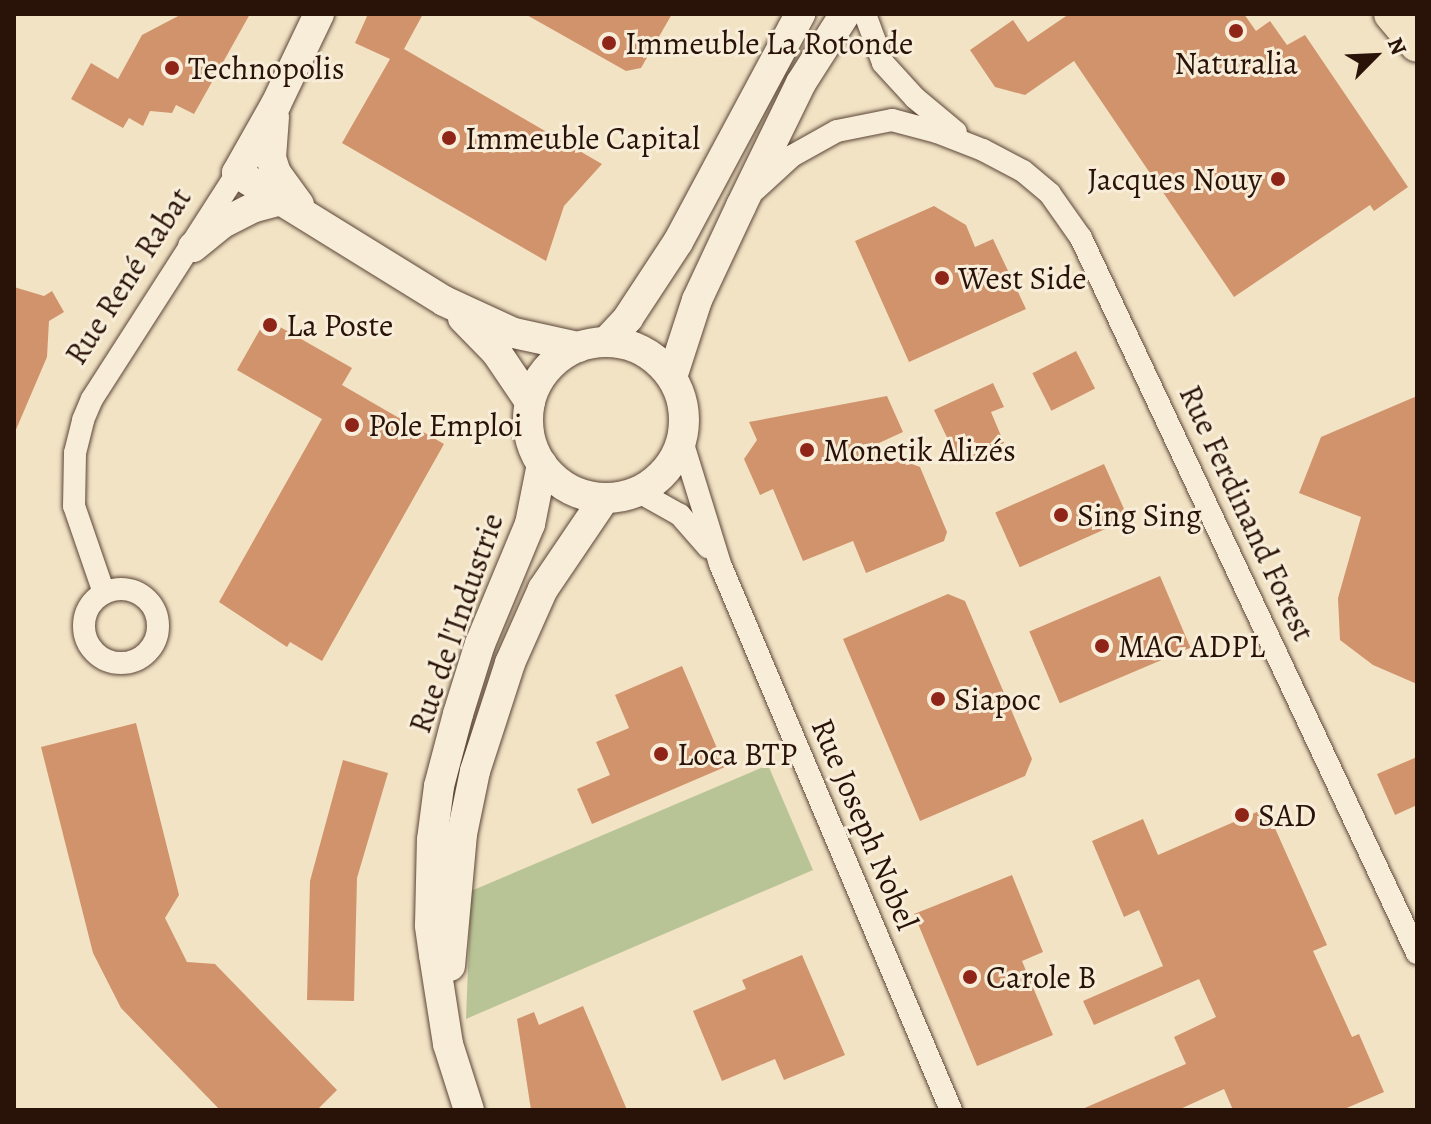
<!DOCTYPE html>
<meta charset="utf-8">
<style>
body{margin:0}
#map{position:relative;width:1431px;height:1124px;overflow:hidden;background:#f2e3c5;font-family:Alegreya,serif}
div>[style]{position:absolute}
.green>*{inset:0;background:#b9c496}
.building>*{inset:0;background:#d1936b;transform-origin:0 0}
.roads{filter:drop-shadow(0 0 2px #5b4637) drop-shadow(0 0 2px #5b4637)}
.street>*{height:22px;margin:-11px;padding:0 11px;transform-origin:11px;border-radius:11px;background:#f7edd9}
.street>.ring{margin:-11px;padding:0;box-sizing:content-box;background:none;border:22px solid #f7edd9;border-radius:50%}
.secondary>*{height:30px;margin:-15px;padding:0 15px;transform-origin:15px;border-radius:15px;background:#f7edd9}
.secondary>.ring{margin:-15px;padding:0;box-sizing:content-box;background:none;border:30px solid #f7edd9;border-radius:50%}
.primary>*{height:34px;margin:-17px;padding:0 17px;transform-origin:17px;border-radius:17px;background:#f2e3c5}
.dots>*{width:22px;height:22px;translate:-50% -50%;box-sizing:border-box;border:4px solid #f7edd9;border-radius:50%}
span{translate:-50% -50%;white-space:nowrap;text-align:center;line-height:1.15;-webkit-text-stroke:6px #f7edd9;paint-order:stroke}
.poi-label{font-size:32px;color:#291208}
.left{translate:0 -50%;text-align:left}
.right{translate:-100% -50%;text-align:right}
.street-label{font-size:32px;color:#291208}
.frame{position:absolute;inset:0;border:16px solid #291208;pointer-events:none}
.north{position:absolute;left:1335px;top:16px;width:80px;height:80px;-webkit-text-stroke:6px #f7edd9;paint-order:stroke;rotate:66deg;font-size:22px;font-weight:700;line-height:32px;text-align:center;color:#291208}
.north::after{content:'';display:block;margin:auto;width:28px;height:36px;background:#291208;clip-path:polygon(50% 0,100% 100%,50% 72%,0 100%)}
</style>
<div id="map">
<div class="green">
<div style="clip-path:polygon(768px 765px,813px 870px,466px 1019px,471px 891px)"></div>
</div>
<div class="building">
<div style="clip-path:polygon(182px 14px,250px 14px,194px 114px,176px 105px,172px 113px,150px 111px,143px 126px,129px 118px,123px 128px,71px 99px,91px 63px,118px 79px,142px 35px)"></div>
<div style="clip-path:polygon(368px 14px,423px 14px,404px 49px,602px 164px,564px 206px,546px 261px,342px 143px,390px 59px,355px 43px)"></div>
<div style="clip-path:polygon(525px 14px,672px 14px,641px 68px,626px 71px)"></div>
<div style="clip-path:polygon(1069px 14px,1244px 14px,1256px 31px,1270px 21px,1287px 45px,1305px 35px,1408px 187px,1374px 211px,1370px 205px,1234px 297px,1074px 61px,1025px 95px,995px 87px,970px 50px,1013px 20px,1028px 42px)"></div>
<div style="clip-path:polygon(934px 206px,966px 225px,975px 247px,993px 239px,1026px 309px,909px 362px,855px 241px)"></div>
<div style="clip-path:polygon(14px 287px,44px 296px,52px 291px,64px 312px,49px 321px,47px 357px,15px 432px)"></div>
<div style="clip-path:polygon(266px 319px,352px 368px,342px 385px,444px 444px,322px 661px,290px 642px,287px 647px,219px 602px,322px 419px,237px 370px)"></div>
<div style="left:1076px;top:351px;width:42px;height:49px;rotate:63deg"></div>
<div style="clip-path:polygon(993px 383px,1004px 407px,991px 412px,1004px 443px,959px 463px,934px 410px)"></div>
<div style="clip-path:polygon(887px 396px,903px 432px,868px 448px,920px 467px,947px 532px,944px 541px,866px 573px,853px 541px,803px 561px,773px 489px,760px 495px,744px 459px,757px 440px,749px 422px)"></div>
<div style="clip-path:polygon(1417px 396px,1417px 684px,1373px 665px,1340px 640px,1338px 598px,1361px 517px,1299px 493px,1321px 437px)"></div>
<div style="left:1104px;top:464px;width:60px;height:119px;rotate:66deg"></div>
<div style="left:1160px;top:576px;width:78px;height:142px;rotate:67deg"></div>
<div style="clip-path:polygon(948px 594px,965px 601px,1032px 759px,1025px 776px,920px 821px,843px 639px)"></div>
<div style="clip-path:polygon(682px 666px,725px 767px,592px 824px,577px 789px,610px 775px,596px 742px,629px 728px,615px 695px)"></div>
<div style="clip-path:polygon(136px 723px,179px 895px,165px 918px,187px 962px,215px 964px,337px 1090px,317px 1110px,220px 1110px,121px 1008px,93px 953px,41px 747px)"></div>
<div style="clip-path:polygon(1417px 757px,1417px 805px,1395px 815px,1377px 774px)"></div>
<div style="clip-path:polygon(343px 760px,388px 773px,357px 878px,354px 1001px,307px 1000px,310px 881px)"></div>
<div style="clip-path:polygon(1266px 808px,1327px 945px,1313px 951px,1352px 1037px,1359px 1034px,1384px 1092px,1342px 1110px,1233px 1110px,1224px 1089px,1178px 1110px,1080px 1110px,1186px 1064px,1174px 1037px,1216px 1017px,1199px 979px,1094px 1025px,1083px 1001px,1163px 966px,1139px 910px,1124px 917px,1092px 841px,1143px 819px,1158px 855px)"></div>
<div style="clip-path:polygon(1012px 875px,1043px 952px,1022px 961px,1053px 1035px,977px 1066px,914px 914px)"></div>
<div style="clip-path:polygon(802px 955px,845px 1055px,784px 1080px,775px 1059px,722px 1081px,693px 1011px,746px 989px,742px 980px)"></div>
<div style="clip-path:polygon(583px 1006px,627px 1110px,531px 1110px,517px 1019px,534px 1012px,539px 1025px)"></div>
</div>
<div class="roads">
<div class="street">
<div style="left:865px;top:14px;width:52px;rotate:69.8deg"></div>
<div style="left:883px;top:63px;width:47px;rotate:47.6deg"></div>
<div style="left:915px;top:98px;width:53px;rotate:39.7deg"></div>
<div style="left:755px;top:190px;width:50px;rotate:-42.6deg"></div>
<div style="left:792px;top:156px;width:51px;rotate:-29.1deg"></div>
<div style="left:837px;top:131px;width:56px;rotate:-11.3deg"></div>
<div style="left:892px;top:120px;width:47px;rotate:14.9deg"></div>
<div style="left:937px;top:132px;width:49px;rotate:21.4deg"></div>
<div style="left:983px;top:150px;width:45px;rotate:27.7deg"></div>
<div style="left:1023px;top:171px;width:35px;rotate:40deg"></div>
<div style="left:1050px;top:194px;width:54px;rotate:54.8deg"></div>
<div style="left:1081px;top:238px;width:790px;rotate:64.83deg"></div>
<div style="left:682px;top:441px;width:129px;rotate:72.8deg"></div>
<div style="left:720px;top:564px;width:593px;rotate:67.07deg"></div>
<div style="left:639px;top:492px;width:47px;rotate:29.3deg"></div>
<div style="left:680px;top:515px;width:43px;rotate:48.8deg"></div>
<div class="ring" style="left:84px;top:589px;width:52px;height:52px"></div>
<div style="left:104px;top:593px;width:92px;rotate:-109deg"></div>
<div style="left:74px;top:506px;width:53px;rotate:-88.9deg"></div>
<div style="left:75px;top:453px;width:34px;rotate:-76deg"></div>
<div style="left:83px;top:420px;width:23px;rotate:-67deg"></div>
<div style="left:92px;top:399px;width:269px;rotate:-57.3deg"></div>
</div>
<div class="secondary">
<div style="left:319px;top:14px;width:100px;rotate:115.5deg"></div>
<div style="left:276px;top:104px;width:79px;rotate:119.5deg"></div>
<div style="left:237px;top:173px;width:243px;rotate:31.7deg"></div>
<div style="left:444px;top:301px;width:77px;rotate:24.6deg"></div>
<div style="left:514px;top:333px;width:66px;rotate:12.3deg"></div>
<div style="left:274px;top:117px;width:41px;rotate:94.2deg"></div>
<div style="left:271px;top:158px;width:16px;rotate:72deg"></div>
<div style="left:276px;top:173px;width:39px;rotate:54deg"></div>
<div style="left:193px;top:247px;width:36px;rotate:-39deg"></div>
<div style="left:221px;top:224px;width:38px;rotate:-27deg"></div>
<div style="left:255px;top:207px;width:27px;rotate:-15deg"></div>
<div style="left:463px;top:318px;width:49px;rotate:45.8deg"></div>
<div style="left:497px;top:353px;width:59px;rotate:56deg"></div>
<div class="ring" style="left:528px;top:342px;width:126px;height:126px"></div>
<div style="left:606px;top:342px;width:33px;rotate:-47deg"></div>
<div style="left:628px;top:318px;width:91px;rotate:-56.7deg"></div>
<div style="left:678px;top:242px;width:259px;rotate:-61.8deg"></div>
<div style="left:672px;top:377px;width:81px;rotate:-72deg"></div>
<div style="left:697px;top:300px;width:104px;rotate:-64.9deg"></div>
<div style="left:741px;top:206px;width:137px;rotate:-64deg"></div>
<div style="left:801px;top:83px;width:82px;rotate:-57.5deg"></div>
<div style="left:450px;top:966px;width:133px;rotate:-84.8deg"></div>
<div style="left:462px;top:834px;width:64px;rotate:-78.3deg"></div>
<div style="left:475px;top:771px;width:114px;rotate:-72deg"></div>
<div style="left:510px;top:663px;width:81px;rotate:-66deg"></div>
<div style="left:543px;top:589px;width:109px;rotate:-55.9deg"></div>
<div style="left:469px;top:1110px;width:69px;rotate:-107.7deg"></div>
<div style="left:448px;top:1044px;width:90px;rotate:-98.9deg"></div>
<div style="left:434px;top:955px;width:30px;rotate:-98deg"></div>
<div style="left:430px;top:925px;width:85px;rotate:-88.7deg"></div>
<div style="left:432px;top:840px;width:54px;rotate:-82.6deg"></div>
<div style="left:439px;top:786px;width:74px;rotate:-75.2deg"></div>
<div style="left:458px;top:714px;width:73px;rotate:-72.6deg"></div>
<div style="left:480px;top:644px;width:130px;rotate:-67.4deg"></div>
<div style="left:530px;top:524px;width:61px;rotate:-78.7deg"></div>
</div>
<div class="primary">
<div style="left:1391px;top:14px;width:40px;rotate:50deg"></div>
</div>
</div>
<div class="dots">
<div style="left:1236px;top:31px;background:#8f2418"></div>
<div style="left:609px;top:43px;background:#8f2418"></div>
<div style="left:172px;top:68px;background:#8f2418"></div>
<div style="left:449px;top:138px;background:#8f2418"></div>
<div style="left:1278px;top:179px;background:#8f2418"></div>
<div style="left:942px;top:278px;background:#8f2418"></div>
<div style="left:270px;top:325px;background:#8f2418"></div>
<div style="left:352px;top:425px;background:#8f2418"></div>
<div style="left:807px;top:450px;background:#8f2418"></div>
<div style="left:1061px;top:515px;background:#8f2418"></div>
<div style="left:1102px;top:646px;background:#8f2418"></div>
<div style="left:938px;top:699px;background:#8f2418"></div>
<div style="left:661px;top:754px;background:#8f2418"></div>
<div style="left:1242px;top:815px;background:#8f2418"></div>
<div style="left:970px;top:977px;background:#8f2418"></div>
</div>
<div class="poi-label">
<span class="left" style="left:625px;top:43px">Immeuble La Rotonde</span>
<span style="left:1236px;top:63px">Naturalia</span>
<span class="left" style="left:188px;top:68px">Technopolis</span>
<span class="left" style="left:465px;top:138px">Immeuble Capital</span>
<span class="right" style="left:1262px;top:179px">Jacques Nouy</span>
<span class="left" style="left:958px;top:278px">West Side</span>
<span class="left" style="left:286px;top:325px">La Poste</span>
<span class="left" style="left:368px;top:425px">Pole Emploi</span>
<span class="left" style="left:823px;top:450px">Monetik Alizés</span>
<span class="left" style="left:1077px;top:515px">Sing Sing</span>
<span class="left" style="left:1118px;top:646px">MAC ADPL</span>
<span class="left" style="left:954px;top:699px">Siapoc</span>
<span class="left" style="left:677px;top:754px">Loca BTP</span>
<span class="left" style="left:1258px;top:815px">SAD</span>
<span class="left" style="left:986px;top:977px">Carole B</span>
</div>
<div class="street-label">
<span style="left:128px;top:276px;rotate:-57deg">Rue René Rabat</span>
<span style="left:1247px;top:513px;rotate:65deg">Rue Ferdinand Forest</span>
<span style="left:456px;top:623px;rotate:-71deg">Rue de l'Industrie</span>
<span style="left:865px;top:824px;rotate:67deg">Rue Joseph Nobel</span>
</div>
<div class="frame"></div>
<div class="north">N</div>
</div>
